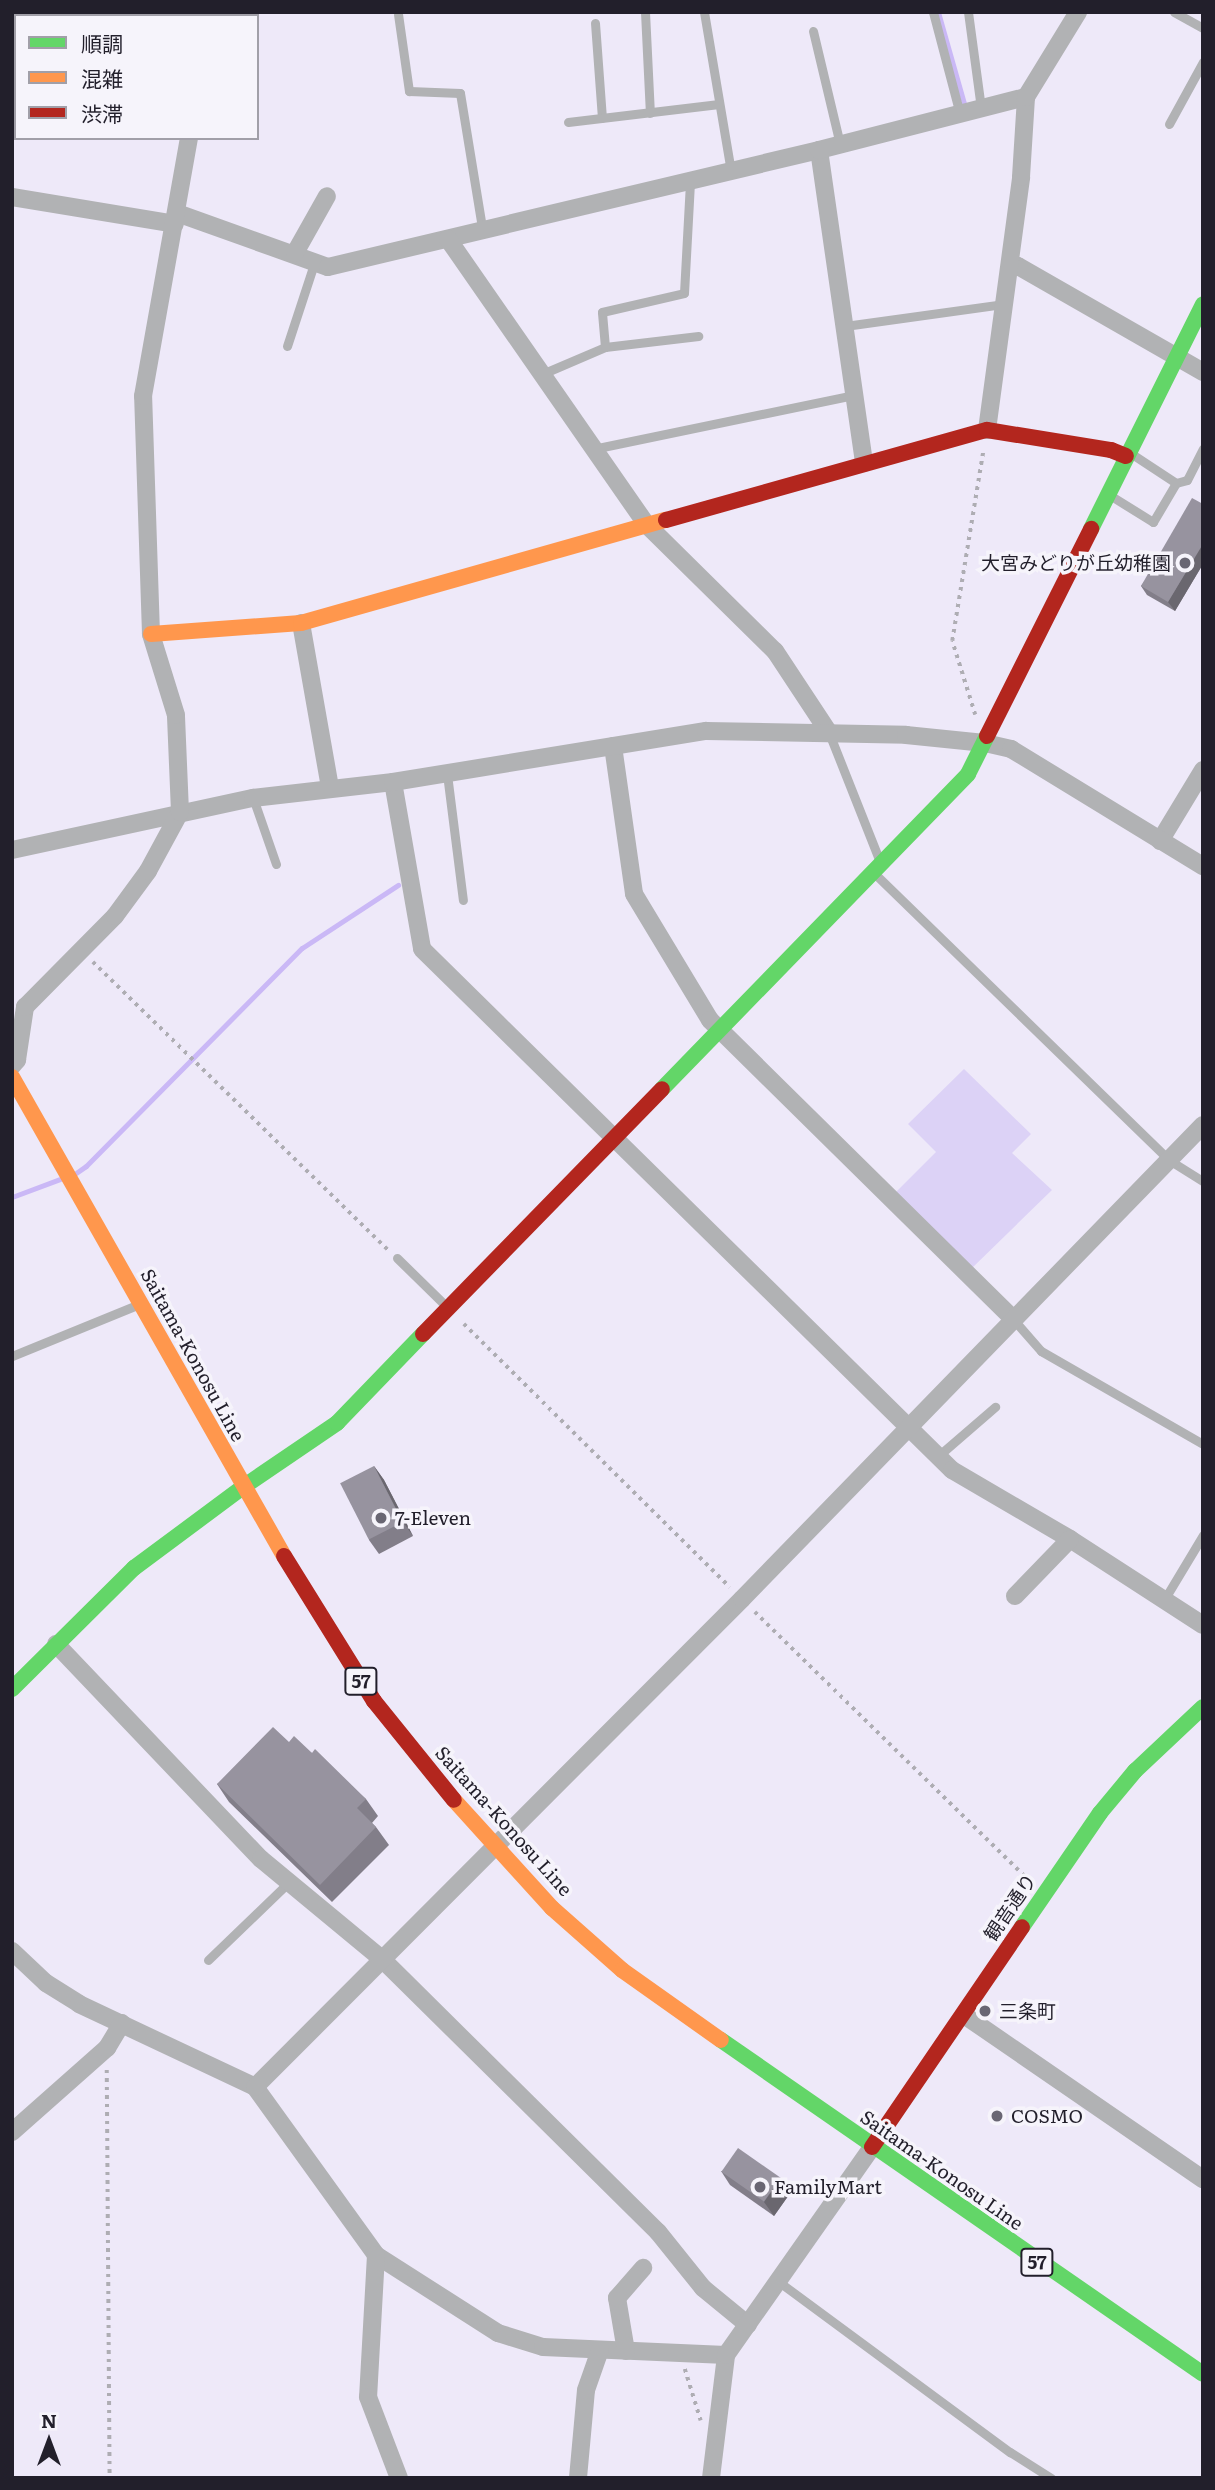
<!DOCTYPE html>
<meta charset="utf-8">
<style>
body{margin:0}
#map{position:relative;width:1215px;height:2490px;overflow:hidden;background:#eee9f9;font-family:Literata,"Noto Sans JP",serif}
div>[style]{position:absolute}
.green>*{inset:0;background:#dcd2f6}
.stream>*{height:5px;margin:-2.5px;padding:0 2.5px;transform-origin:2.5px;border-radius:2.5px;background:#cab8f6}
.path>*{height:3.5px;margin-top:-1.75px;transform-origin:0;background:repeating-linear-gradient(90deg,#aeadb3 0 3.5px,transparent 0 8.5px)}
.lane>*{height:9px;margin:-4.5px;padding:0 4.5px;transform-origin:4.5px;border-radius:4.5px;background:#b1b2b4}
.street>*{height:18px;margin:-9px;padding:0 9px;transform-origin:9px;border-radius:9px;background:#b1b2b4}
.fast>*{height:16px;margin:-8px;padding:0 8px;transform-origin:8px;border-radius:8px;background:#63d668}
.slow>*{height:16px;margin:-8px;padding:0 8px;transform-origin:8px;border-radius:8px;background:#ff974d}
.jam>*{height:16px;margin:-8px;padding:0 8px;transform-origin:8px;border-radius:8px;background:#b3261e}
.wall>*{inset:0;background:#827e89}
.shaded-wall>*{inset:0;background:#6a676f}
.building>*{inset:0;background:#97939f;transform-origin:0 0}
.dots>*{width:19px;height:19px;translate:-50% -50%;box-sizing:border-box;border:4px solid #f6f4fb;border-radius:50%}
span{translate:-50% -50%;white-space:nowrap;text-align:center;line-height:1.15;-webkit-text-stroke:7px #f6f4fb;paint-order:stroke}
.shield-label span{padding:2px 5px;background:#f6f4fb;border:2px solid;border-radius:5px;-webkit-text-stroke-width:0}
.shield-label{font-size:18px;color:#221f2b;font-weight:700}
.poi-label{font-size:19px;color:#221f2b}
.right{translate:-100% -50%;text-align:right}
.left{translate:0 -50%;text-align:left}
.street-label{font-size:19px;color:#221f2b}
.frame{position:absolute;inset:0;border:14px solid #221f2b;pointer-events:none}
.legend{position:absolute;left:14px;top:14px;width:245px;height:126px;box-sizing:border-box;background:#f6f4fb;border:2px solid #a19fa8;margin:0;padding:9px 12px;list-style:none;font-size:21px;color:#221f2b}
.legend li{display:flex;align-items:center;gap:14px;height:35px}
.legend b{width:35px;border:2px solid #a19fa8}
.north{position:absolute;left:14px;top:2406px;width:70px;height:70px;-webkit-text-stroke:5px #f6f4fb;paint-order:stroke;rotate:0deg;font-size:19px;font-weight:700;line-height:28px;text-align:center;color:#221f2b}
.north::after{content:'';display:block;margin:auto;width:24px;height:32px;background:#221f2b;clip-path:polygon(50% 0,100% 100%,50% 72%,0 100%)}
</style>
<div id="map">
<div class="green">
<div style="clip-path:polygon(964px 1069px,1031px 1134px,1012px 1153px,1052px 1190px,970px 1270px,896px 1192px,936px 1152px,908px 1124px)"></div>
</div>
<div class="stream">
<div style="left:938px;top:12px;width:95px;rotate:74.1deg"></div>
<div style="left:76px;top:1173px;width:12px;rotate:-35deg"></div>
<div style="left:86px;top:1166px;width:307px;rotate:-45.3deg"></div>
<div style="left:302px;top:948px;width:115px;rotate:-33.3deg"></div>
<div style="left:12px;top:1197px;width:51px;rotate:-20.6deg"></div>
</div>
<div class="path">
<div style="left:975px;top:715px;width:77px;rotate:-107.3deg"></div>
<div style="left:952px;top:641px;width:192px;rotate:-80.7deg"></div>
<div style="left:93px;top:962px;width:412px;rotate:44.3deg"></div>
<div style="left:464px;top:1324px;width:374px;rotate:44.7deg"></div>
<div style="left:755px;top:1612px;width:385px;rotate:44.4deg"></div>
<div style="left:107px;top:2070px;width:408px;rotate:89.6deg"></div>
<div style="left:685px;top:2369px;width:54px;rotate:72.9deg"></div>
</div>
<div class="lane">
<div style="left:645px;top:12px;width:101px;rotate:87.2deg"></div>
<div style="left:704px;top:12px;width:161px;rotate:80.4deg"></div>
<div style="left:933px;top:12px;width:106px;rotate:75.2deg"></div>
<div style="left:968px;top:12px;width:97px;rotate:82.3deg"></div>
<div style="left:1174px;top:12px;width:33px;rotate:29deg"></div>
<div style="left:398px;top:14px;width:78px;rotate:81.9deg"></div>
<div style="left:409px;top:91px;width:51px;rotate:2.2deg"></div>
<div style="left:460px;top:93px;width:137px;rotate:80.7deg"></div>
<div style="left:595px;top:23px;width:95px;rotate:85.8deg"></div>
<div style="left:813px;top:31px;width:116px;rotate:76.6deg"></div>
<div style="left:568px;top:122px;width:152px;rotate:-6.8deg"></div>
<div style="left:1169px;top:124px;width:71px;rotate:-61.3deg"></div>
<div style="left:845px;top:326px;width:161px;rotate:-7.9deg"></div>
<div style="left:287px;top:346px;width:89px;rotate:-71.8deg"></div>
<div style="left:605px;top:347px;width:94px;rotate:-6.7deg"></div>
<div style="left:542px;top:374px;width:69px;rotate:-23.2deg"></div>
<div style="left:605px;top:347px;width:35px;rotate:-95deg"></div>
<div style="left:602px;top:312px;width:84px;rotate:-13deg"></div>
<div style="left:684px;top:293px;width:112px;rotate:-86.9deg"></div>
<div style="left:593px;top:449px;width:267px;rotate:-11.7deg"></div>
<div style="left:1176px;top:483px;width:11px;rotate:-15deg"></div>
<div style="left:1187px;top:480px;width:35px;rotate:-63deg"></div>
<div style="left:1108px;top:494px;width:53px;rotate:31.9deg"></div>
<div style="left:1153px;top:522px;width:45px;rotate:-59.5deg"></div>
<div style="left:1176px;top:483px;width:56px;rotate:-146.6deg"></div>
<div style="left:829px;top:733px;width:139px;rotate:68.4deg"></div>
<div style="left:447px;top:774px;width:127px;rotate:82.8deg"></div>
<div style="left:253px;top:798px;width:70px;rotate:70.8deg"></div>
<div style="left:874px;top:873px;width:412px;rotate:44.2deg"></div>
<div style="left:1169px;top:1160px;width:40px;rotate:32deg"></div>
<div style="left:397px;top:1258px;width:70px;rotate:44.4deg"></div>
<div style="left:1013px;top:1319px;width:43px;rotate:48.8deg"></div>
<div style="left:1041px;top:1351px;width:187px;rotate:29.9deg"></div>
<div style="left:12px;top:1356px;width:135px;rotate:-22.2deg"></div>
<div style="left:937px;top:1457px;width:77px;rotate:-40.8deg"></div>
<div style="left:1164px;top:1600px;width:76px;rotate:-59deg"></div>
<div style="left:208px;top:1960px;width:112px;rotate:-43.9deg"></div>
<div style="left:779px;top:2282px;width:287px;rotate:36.4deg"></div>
<div style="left:1010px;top:2452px;width:49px;rotate:32.4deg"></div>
</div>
<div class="street">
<div style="left:210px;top:16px;width:4px;rotate:-76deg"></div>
<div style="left:819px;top:150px;width:316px;rotate:81.8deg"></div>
<div style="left:12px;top:197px;width:165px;rotate:9.4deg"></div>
<div style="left:177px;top:213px;width:160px;rotate:19.7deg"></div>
<div style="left:328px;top:267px;width:505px;rotate:-13.4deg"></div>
<div style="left:819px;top:150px;width:214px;rotate:-14.4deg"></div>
<div style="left:448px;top:239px;width:347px;rotate:55.2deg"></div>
<div style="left:646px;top:524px;width:181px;rotate:44.6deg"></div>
<div style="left:775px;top:651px;width:98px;rotate:56.6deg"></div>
<div style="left:295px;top:253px;width:65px;rotate:-60.7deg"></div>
<div style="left:1010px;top:264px;width:8px;rotate:14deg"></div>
<div style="left:1018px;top:266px;width:213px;rotate:29.8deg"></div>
<div style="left:987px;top:430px;width:255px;rotate:-82.3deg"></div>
<div style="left:1021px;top:177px;width:80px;rotate:-86.4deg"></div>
<div style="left:1026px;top:97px;width:100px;rotate:-58.5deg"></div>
<div style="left:301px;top:623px;width:167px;rotate:80deg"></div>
<div style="left:613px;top:746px;width:149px;rotate:81.9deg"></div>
<div style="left:634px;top:894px;width:147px;rotate:58.9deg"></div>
<div style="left:710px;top:1020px;width:426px;rotate:44.6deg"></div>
<div style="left:393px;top:782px;width:169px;rotate:80.1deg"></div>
<div style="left:422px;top:949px;width:743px;rotate:44.51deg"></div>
<div style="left:952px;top:1470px;width:137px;rotate:30.3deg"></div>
<div style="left:1070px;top:1539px;width:158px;rotate:32.9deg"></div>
<div style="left:1160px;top:841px;width:83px;rotate:-58.8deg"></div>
<div style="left:12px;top:850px;width:247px;rotate:-12.2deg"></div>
<div style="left:253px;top:798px;width:141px;rotate:-6.5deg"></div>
<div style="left:393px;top:782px;width:317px;rotate:-9.3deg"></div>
<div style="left:706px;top:731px;width:200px;rotate:1.1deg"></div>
<div style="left:906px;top:735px;width:79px;rotate:5.8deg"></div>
<div style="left:985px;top:743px;width:27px;rotate:13deg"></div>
<div style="left:1011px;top:749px;width:225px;rotate:31.4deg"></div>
<div style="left:12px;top:1066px;width:8px;rotate:-50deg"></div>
<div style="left:17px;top:1060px;width:54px;rotate:-81.4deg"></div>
<div style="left:25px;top:1007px;width:128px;rotate:-45.3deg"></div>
<div style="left:115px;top:916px;width:56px;rotate:-53.7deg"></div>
<div style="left:148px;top:871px;width:67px;rotate:-61.5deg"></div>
<div style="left:180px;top:812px;width:97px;rotate:-92.4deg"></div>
<div style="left:176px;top:715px;width:85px;rotate:-107.2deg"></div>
<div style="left:151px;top:634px;width:238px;rotate:-91.9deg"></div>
<div style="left:143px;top:396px;width:262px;rotate:-79.9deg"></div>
<div style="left:1015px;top:1596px;width:79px;rotate:-46deg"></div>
<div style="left:56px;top:1644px;width:297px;rotate:46.4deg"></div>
<div style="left:261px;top:1859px;width:158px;rotate:39.6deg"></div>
<div style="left:383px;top:1960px;width:387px;rotate:44.7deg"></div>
<div style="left:658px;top:2232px;width:72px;rotate:51.2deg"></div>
<div style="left:703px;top:2288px;width:58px;rotate:39.4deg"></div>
<div style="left:12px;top:1951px;width:47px;rotate:43.3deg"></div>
<div style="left:46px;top:1983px;width:39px;rotate:32deg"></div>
<div style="left:79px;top:2004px;width:195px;rotate:25.2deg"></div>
<div style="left:255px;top:2087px;width:207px;rotate:54.2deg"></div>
<div style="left:376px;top:2255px;width:145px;rotate:32.6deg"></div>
<div style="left:498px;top:2333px;width:47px;rotate:17.3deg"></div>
<div style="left:543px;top:2347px;width:183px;rotate:2.5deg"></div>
<div style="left:964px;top:2015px;width:290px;rotate:34.5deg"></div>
<div style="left:255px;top:2087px;width:689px;rotate:-45.06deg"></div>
<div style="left:742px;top:1599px;width:661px;rotate:-45.8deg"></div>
<div style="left:12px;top:2132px;width:127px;rotate:-41.5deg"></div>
<div style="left:107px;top:2048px;width:29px;rotate:-59deg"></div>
<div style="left:376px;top:2255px;width:142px;rotate:93.2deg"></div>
<div style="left:368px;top:2397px;width:87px;rotate:69.1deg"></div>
<div style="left:626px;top:2351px;width:54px;rotate:-99.6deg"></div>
<div style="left:617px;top:2298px;width:40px;rotate:-49deg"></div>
<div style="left:578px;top:2478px;width:88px;rotate:-84.8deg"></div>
<div style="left:586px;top:2390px;width:42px;rotate:-70.7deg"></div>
<div style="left:711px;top:2478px;width:124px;rotate:-83deg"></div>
<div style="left:726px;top:2355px;width:254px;rotate:-54.9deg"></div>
</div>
<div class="fast">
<div style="left:1091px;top:529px;width:251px;rotate:-63.5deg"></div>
<div style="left:662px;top:1089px;width:439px;rotate:-45.8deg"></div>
<div style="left:968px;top:774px;width:42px;rotate:-63.4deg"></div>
<div style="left:12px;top:1689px;width:172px;rotate:-44.8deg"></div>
<div style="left:134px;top:1568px;width:136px;rotate:-36.6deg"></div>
<div style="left:243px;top:1487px;width:114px;rotate:-34.2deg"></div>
<div style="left:337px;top:1423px;width:124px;rotate:-46deg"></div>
<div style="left:1022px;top:1927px;width:138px;rotate:-55.6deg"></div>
<div style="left:1100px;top:1813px;width:55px;rotate:-50.2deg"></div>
<div style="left:1135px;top:1771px;width:93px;rotate:-43.3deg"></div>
<div style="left:721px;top:2040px;width:586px;rotate:34.72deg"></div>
</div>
<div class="slow">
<div style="left:151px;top:634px;width:150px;rotate:-4.2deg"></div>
<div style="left:301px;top:623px;width:379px;rotate:-15.8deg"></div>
<div style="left:12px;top:1077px;width:551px;rotate:60.41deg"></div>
<div style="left:454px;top:1800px;width:146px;rotate:47.8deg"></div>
<div style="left:552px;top:1908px;width:94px;rotate:41.5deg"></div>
<div style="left:622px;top:1970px;width:121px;rotate:35.3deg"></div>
</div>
<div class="jam">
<div style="left:666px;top:520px;width:333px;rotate:-15.7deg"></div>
<div style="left:987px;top:430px;width:126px;rotate:9.2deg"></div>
<div style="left:1111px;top:450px;width:16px;rotate:22deg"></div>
<div style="left:987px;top:736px;width:232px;rotate:-63.3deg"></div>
<div style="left:423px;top:1334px;width:342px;rotate:-45.7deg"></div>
<div style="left:284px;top:1556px;width:171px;rotate:58.2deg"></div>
<div style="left:374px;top:1701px;width:127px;rotate:51.1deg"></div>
<div style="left:872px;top:2147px;width:266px;rotate:-55.7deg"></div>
</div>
<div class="wall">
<div style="clip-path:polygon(1203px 504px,1203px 564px,1175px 611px,1147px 595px,1141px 586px)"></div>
<div style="clip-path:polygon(374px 1466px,384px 1480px,413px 1536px,379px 1554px,369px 1540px)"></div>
<div style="clip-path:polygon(289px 1742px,312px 1753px,366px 1799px,378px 1816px,372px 1823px,376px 1827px,389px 1845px,332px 1902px,229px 1802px,217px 1784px)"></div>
<div style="clip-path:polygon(721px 2171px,781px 2178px,791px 2192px,774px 2216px,730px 2185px)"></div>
</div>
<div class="shaded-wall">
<div style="clip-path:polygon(1202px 544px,1203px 564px,1175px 611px,1168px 602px)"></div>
<div style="clip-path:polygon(374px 1466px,384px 1480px,413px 1536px,403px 1522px)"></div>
<div style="clip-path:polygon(781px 2178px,791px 2192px,774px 2216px,764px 2202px)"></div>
</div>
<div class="building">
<div style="clip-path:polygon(1192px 498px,1203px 504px,1203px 544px,1168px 602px,1141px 586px)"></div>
<div style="left:374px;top:1466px;width:63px;height:38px;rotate:63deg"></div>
<div style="clip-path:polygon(273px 1727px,289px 1742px,294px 1736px,312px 1753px,315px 1749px,366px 1799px,357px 1808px,376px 1827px,320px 1885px,217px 1784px)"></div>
<div style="left:738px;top:2148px;width:52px;height:29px;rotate:35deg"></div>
</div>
<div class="dots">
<div style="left:1185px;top:563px;background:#696673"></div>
<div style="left:381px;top:1518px;background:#696673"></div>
<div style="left:985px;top:2011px;background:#696673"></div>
<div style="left:997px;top:2116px;background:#696673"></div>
<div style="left:760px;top:2187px;background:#696673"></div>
</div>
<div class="shield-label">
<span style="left:361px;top:1681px">57</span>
<span style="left:1037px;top:2262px">57</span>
</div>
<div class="poi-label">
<span class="right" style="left:1171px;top:563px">大宮みどりが丘幼稚園</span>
<span class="left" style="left:395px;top:1518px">7-Eleven</span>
<span class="left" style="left:999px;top:2011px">三条町</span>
<span class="left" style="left:1011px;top:2116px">COSMO</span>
<span class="left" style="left:774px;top:2187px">FamilyMart</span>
</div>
<div class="street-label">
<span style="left:193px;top:1355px;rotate:61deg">Saitama-Konosu Line</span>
<span style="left:504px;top:1821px;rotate:48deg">Saitama-Konosu Line</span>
<span style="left:1010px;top:1907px;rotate:-56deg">観音通り</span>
<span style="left:942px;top:2170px;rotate:35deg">Saitama-Konosu Line</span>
</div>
<div class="frame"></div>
<ul class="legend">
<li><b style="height:9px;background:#63d668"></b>順調</li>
<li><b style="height:9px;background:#ff974d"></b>混雑</li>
<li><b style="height:9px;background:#b3261e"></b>渋滞</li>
</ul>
<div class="north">N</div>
</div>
